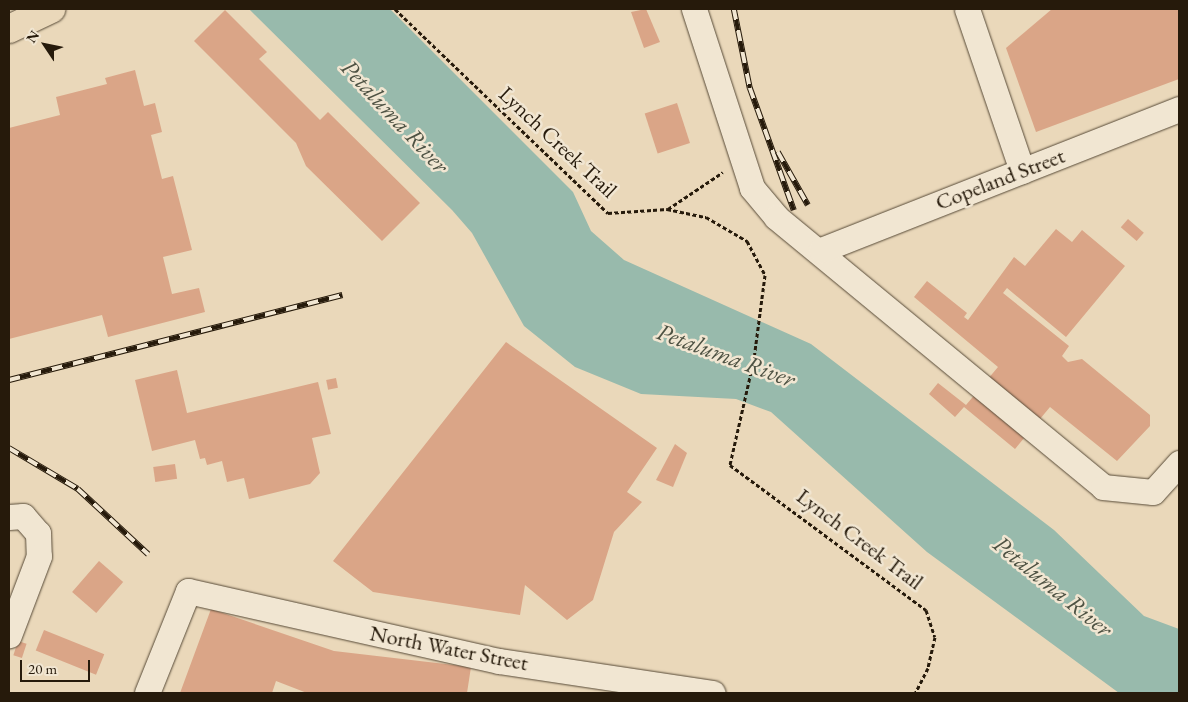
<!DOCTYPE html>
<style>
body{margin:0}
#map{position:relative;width:1188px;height:702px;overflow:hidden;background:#ead8ba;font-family:"EB Garamond",serif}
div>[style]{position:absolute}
.water>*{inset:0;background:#98baac}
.building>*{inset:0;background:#daa587;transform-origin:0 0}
.path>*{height:3px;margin-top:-1.5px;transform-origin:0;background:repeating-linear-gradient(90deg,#261a0b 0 4px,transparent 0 6.5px)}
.roads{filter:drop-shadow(0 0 1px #574a37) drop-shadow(0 0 1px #574a37)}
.minor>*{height:25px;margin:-12.5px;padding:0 12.5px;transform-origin:12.5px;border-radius:12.5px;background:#f1e6d2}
.major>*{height:28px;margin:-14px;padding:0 14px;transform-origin:14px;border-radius:14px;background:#ead8ba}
.rail>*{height:5.5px;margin-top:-2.75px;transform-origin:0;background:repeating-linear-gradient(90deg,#f1e6d2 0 11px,#261a0b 0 22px);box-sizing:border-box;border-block:1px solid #261a0b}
span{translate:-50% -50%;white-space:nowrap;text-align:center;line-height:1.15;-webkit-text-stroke:5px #f1e6d2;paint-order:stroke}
.street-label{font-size:22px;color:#261a0b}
.water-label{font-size:24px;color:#4e5243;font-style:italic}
.frame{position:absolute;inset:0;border:10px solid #261a0b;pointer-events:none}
.north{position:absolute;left:20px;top:20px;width:50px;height:50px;-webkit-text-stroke:4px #f1e6d2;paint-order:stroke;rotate:304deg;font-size:14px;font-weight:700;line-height:20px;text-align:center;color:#261a0b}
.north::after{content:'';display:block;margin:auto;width:18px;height:22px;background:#261a0b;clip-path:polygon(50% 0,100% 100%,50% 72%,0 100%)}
.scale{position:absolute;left:20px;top:660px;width:70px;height:22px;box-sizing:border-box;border:2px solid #261a0b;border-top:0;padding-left:6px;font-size:15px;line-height:18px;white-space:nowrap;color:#261a0b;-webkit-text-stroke:4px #f1e6d2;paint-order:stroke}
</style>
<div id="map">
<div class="water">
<div style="clip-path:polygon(249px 9px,390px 9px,573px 192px,591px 231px,624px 260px,811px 344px,1054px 530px,1144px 616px,1179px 629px,1179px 693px,1119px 693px,927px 552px,771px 412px,736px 399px,641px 394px,575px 367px,524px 326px,472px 233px,452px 210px)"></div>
</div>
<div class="building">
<div style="clip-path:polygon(646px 9px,660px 42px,644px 48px,631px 12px)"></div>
<div style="clip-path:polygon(1052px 9px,1179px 9px,1179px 79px,1036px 132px,1006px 48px)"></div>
<div style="clip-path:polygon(225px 10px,267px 52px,259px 59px,320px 120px,328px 112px,420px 203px,382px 241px,306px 166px,296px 143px,194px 41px)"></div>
<div style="clip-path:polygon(135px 70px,144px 106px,155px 103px,162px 132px,151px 135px,162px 179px,173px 176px,192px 250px,163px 257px,172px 294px,199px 288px,205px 312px,108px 337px,102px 315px,9px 339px,9px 128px,60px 115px,56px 97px,107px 84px,105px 78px)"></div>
<div style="left:677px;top:103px;width:42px;height:34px;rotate:72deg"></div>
<div style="left:1128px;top:219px;width:21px;height:11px;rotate:41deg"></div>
<div style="clip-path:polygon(1056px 229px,1072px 242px,1082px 230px,1125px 266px,1066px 337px,1007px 288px,1003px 293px,1069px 346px,1062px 356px,1068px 362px,1082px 359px,1150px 415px,1150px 426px,1117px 461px,1050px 407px,1015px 449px,964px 407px,955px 417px,929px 394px,938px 383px,966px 405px,998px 367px,914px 297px,927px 281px,967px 313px,964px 317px,968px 320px,1014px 257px,1025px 266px)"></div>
<div style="clip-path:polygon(506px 342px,657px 448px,627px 492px,642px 502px,614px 532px,593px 600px,567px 620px,525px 585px,520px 615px,373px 592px,333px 561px)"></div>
<div style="clip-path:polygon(177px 370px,187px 413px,318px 382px,331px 434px,312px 438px,320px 473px,310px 484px,249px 499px,244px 478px,227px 482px,222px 461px,207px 465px,205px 458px,200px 459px,195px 440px,152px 451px,135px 380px)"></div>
<div style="left:336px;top:378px;width:10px;height:10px;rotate:79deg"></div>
<div style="clip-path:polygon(675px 444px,687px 453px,673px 487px,656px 480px)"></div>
<div style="left:175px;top:464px;width:15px;height:22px;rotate:82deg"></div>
<div style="left:99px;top:561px;width:32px;height:41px;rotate:41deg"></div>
<div style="clip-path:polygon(211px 609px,334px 651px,471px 667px,467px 693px,307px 693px,276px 681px,272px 693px,180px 693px)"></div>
<div style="left:44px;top:630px;width:65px;height:22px;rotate:22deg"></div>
<div style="left:18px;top:641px;width:9px;height:15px;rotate:18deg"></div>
</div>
<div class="path">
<div style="left:395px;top:9px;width:295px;rotate:43.8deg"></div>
<div style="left:608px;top:213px;width:59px;rotate:-3.9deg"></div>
<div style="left:667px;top:209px;width:40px;rotate:12deg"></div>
<div style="left:706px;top:217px;width:48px;rotate:30.3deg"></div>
<div style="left:747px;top:241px;width:38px;rotate:62deg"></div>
<div style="left:765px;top:275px;width:85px;rotate:97.5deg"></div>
<div style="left:754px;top:359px;width:109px;rotate:102.8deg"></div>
<div style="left:730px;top:465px;width:244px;rotate:36.5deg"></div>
<div style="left:926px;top:610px;width:28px;rotate:72deg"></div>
<div style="left:935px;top:637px;width:32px;rotate:103deg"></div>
<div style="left:928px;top:668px;width:28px;rotate:117deg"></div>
<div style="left:668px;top:209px;width:66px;rotate:-33.9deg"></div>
</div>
<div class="roads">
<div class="minor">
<div style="left:694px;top:9px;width:188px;rotate:72deg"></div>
<div style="left:752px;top:188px;width:38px;rotate:50deg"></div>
<div style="left:776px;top:217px;width:424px;rotate:39.5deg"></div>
<div style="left:1103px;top:487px;width:50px;rotate:5.7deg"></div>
<div style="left:1153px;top:492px;width:39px;rotate:-48deg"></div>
<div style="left:967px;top:9px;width:171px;rotate:71.2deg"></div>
<div style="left:821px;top:250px;width:385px;rotate:-21.5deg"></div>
<div style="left:9px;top:517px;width:14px;rotate:-4deg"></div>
<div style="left:23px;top:516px;width:23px;rotate:49deg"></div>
<div style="left:38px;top:533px;width:23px;rotate:88deg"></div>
<div style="left:39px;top:556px;width:85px;rotate:110.8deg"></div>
<div style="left:147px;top:693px;width:110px;rotate:-68.1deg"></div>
<div style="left:188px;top:591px;width:319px;rotate:12.7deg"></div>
<div style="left:499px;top:661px;width:216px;rotate:8.5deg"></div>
</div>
<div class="major">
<div style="left:9px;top:29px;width:47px;rotate:-25.5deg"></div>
</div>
</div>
<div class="rail">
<div style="left:734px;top:9px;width:81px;rotate:78.6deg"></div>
<div style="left:750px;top:88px;width:130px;rotate:70.2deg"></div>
<div style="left:778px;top:152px;width:61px;rotate:60.5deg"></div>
<div style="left:9px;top:380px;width:344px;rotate:-14.3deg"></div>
<div style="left:9px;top:448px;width:80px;rotate:30.7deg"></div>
<div style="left:78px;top:489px;width:96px;rotate:42.9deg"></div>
</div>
<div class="street-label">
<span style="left:558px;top:142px;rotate:43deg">Lynch Creek Trail</span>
<span style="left:1000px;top:179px;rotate:-21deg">Copeland Street</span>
<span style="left:860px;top:539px;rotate:37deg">Lynch Creek Trail</span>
<span style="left:449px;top:648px;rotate:11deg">North Water Street</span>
</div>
<div class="water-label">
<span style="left:395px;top:116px;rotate:47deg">Petaluma River</span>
<span style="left:726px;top:355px;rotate:20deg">Petaluma River</span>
<span style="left:1053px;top:586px;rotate:39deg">Petaluma River</span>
</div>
<div class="frame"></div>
<div class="north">N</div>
<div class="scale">20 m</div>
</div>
